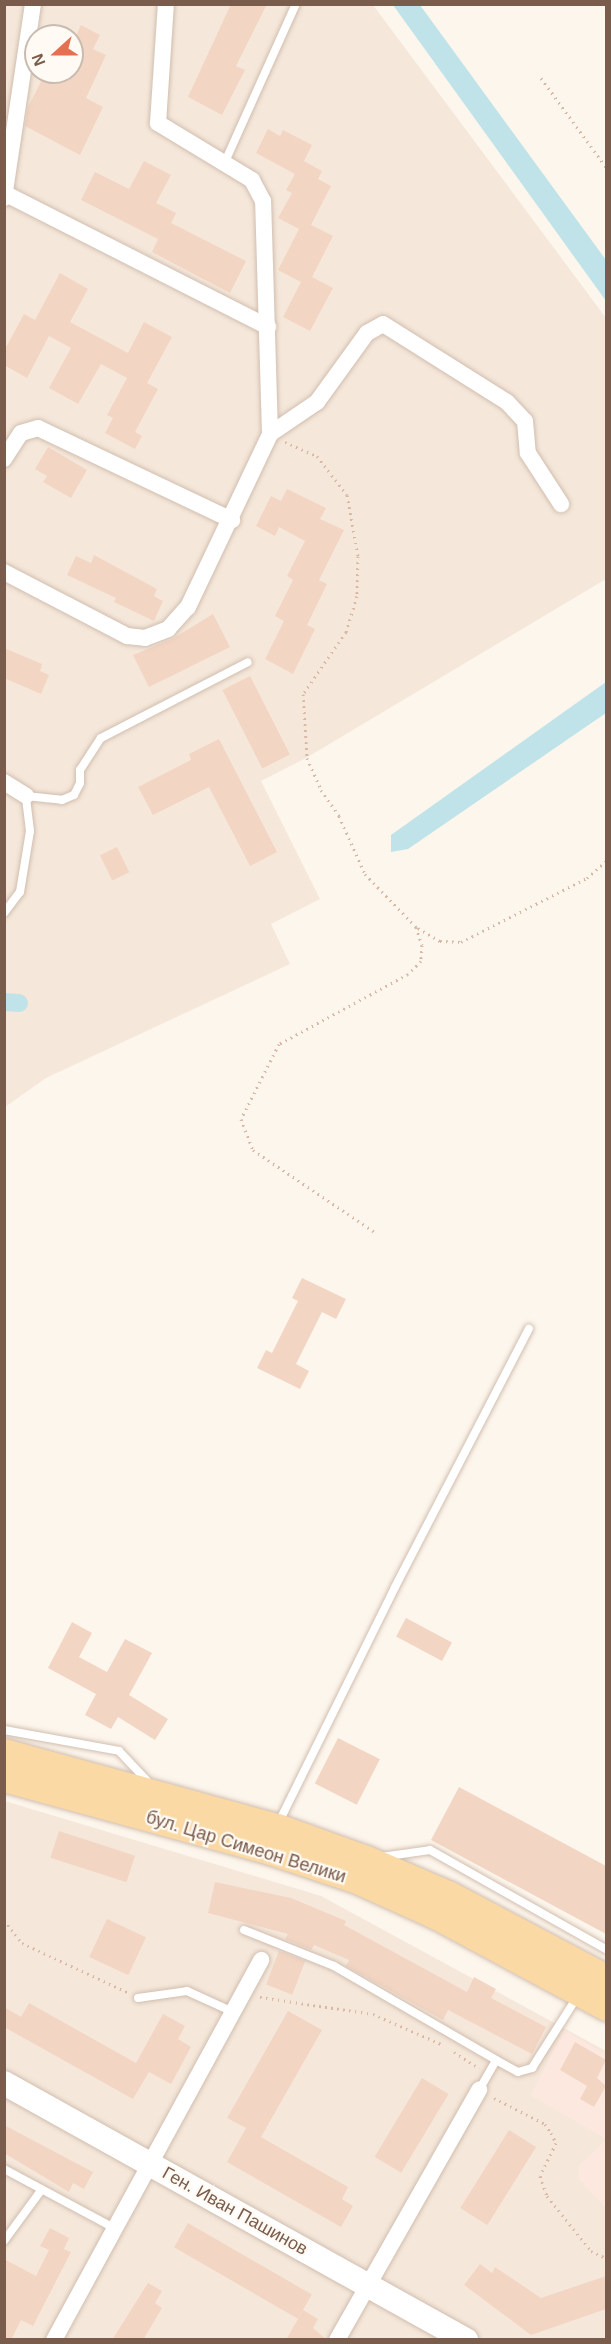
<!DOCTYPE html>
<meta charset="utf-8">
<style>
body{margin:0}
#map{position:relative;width:611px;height:2344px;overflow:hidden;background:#fdf6ec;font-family:Helvetica,sans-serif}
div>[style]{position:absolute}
.residential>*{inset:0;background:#f5e8da}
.commercial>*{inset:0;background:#fde8e0}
.water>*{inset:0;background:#bfe3e8}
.canal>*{height:18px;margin:-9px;padding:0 9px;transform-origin:9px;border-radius:9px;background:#bfe3e8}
.building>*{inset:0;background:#f3d5c3;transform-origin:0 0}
.path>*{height:3px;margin-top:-1.5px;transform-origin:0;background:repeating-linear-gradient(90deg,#d9b8a5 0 1.5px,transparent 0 6px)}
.roads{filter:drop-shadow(0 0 2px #d1beb0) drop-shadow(0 0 2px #d1beb0)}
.lane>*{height:8px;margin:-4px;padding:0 4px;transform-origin:4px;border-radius:4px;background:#fff}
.street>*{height:16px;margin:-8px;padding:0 8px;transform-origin:8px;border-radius:8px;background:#fff}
.secondary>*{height:24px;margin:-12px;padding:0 12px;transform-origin:12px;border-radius:12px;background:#fff}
.primary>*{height:27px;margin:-13.5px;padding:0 13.5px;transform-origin:13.5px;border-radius:13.5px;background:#fbd9a5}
span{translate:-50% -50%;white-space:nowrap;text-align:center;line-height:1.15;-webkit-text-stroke:4.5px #fffaf3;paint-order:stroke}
.street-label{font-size:18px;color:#7a5c4d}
.frame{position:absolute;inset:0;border:6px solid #7a5c4d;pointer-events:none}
.north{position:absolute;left:24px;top:24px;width:60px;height:60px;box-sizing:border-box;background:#fffaf3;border:2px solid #cabbb1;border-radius:50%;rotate:249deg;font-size:16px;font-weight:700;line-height:24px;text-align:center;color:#7a5c4d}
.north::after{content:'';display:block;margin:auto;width:21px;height:27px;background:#e76f51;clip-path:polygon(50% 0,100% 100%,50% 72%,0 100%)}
</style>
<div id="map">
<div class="residential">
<div style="clip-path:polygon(evenodd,5px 5px,373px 5px,606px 318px,606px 579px,306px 758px,261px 781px,320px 899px,271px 924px,290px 964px,46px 1078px,5px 1107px,5px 5px,36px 36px,72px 36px,72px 72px,36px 72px,36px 36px)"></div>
<div style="clip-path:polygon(5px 1801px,321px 1896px,606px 2051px,606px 2339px,5px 2340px)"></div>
</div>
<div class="commercial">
<div style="clip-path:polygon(564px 2030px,606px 2055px,606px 2208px,579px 2179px,579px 2166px,606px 2139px,531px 2095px)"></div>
</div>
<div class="water">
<div style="clip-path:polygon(393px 5px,420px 5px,606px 260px,606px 301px)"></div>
<div style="clip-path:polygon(606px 682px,606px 713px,408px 849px,391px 852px,391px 835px)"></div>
</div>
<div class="canal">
<div style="left:4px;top:1002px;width:15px;rotate:4deg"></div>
</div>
<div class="building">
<div style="clip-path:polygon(231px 4px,267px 4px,236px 66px,245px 70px,222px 115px,188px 97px)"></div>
<div style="clip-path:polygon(81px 25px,100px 35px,93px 49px,106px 55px,86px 98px,103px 107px,80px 155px,25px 126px,28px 107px,46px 72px,72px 72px,72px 44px)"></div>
<div style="clip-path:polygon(268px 129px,280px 136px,283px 130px,312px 145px,304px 161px,322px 171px,318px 179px,331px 186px,311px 225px,333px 236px,312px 277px,333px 288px,310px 331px,283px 317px,301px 282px,278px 270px,299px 229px,278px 218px,292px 193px,286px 190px,295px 174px,256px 153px)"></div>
<div style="clip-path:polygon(144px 161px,171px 175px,156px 203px,176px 213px,171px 223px,246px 261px,230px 293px,152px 252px,158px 239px,81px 200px,95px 172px,129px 189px)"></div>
<div style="clip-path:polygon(60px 273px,88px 289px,70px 322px,128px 353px,144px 322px,172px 337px,147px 383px,158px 389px,135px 432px,142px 436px,135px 449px,105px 433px,113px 418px,107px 415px,127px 378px,101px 364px,78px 404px,49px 388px,71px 348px,49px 336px,27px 378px,4px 365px,4px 351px,24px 314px,35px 320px)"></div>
<div style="clip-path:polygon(48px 447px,87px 470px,71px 498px,43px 482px,47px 476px,35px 469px)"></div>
<div style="clip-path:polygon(287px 489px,326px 508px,320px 519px,344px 530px,319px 580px,327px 584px,307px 625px,315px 629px,293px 674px,265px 659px,284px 621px,275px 616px,293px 580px,287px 576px,305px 541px,279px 527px,275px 536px,256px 526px,271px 496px,281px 501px)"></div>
<div style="clip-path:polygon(94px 555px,157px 589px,154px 596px,163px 601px,154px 621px,114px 602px,116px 598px,67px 575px,76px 556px,91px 563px)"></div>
<div style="clip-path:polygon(213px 614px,230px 647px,149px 687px,133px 655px,172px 639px)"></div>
<div style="clip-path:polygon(4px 648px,42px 664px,40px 671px,49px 675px,41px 694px,4px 678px)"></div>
<div style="left:250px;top:676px;width:88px;height:31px;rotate:63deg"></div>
<div style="clip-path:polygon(219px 739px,277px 852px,250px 866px,209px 787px,153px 815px,138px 787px,191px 760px,189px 754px)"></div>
<div style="left:117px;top:847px;width:28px;height:19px;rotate:64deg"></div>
<div style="clip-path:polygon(302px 1278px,346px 1299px,336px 1319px,322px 1312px,296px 1364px,309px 1371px,300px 1389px,257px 1368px,266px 1350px,272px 1353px,298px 1301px,292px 1298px)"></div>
<div style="left:406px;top:1618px;width:52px;height:21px;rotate:28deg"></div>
<div style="clip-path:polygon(72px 1622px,92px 1633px,79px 1657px,107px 1672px,125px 1639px,152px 1653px,129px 1695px,168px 1719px,155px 1740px,118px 1717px,111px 1729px,85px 1715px,96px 1694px,48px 1668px)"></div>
<div style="left:338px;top:1738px;width:47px;height:51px;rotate:27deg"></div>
<div style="clip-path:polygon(459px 1787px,606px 1866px,606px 1934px,431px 1840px)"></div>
<div style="left:59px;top:1831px;width:80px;height:28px;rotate:18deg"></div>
<div style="clip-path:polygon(215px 1882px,291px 1898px,346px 1921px,344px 1925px,467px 1992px,474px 1977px,496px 1989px,491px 1998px,546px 2027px,532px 2054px,448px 2010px,443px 2020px,346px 1966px,349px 1960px,314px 1945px,311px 1950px,285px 1939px,288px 1934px,208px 1913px)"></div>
<div style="left:107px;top:1919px;width:43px;height:42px;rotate:25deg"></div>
<div style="left:279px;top:1951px;width:28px;height:36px;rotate:21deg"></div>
<div style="clip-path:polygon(29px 2003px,136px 2063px,163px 2014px,185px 2026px,178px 2039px,191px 2047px,171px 2084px,149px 2072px,133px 2099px,4px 2027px,4px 2007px,21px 2017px)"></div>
<div style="clip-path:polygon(288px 2011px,322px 2030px,261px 2137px,348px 2187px,342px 2199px,353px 2206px,341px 2227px,227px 2162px,246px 2128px,227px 2118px)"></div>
<div style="clip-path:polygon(575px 2042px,606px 2060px,597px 2078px,606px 2086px,594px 2107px,580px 2099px,587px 2086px,560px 2070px)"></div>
<div style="left:422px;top:2078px;width:31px;height:92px;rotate:31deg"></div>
<div style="clip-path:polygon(4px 2125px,93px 2172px,84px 2189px,73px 2183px,69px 2192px,4px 2153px)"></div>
<div style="left:509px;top:2130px;width:32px;height:92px;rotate:32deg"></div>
<div style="left:188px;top:2223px;width:143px;height:28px;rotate:30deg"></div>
<div style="clip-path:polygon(50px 2228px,69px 2238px,64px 2249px,71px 2252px,33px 2326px,21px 2320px,11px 2340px,4px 2340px,4px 2259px,36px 2276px,49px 2250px,40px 2246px)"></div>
<div style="clip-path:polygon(480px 2264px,492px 2273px,495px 2267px,541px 2298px,606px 2276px,606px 2309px,531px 2335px,464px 2285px)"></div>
<div style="clip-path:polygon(148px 2283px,162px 2291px,155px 2303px,162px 2308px,143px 2340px,112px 2340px)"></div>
<div style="clip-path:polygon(303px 2310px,318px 2319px,313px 2328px,327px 2340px,286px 2340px)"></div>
</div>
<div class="path">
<div style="left:541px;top:78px;width:110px;rotate:53.9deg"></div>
<div style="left:285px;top:442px;width:35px;rotate:24deg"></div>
<div style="left:317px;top:456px;width:49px;rotate:52.4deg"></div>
<div style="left:347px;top:495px;width:62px;rotate:79.8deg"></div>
<div style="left:358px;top:556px;width:40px;rotate:91.4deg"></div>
<div style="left:357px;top:596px;width:38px;rotate:107deg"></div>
<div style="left:346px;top:632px;width:75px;rotate:124.7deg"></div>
<div style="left:303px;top:694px;width:64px;rotate:86.4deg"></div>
<div style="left:307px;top:758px;width:35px;rotate:66deg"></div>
<div style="left:321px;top:790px;width:32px;rotate:55deg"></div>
<div style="left:339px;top:816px;width:64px;rotate:65.9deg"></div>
<div style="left:365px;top:874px;width:74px;rotate:46.1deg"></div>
<div style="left:416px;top:927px;width:19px;rotate:72deg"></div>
<div style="left:422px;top:945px;width:16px;rotate:94deg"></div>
<div style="left:421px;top:961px;width:18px;rotate:135deg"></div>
<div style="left:408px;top:974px;width:147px;rotate:151.5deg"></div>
<div style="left:279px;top:1044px;width:84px;rotate:116.9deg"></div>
<div style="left:241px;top:1119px;width:33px;rotate:69deg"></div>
<div style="left:253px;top:1150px;width:148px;rotate:34deg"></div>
<div style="left:418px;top:928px;width:26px;rotate:31deg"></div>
<div style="left:440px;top:941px;width:21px;rotate:3deg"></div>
<div style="left:461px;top:942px;width:141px;rotate:-26.9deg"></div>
<div style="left:587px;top:878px;width:25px;rotate:-42deg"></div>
<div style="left:4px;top:1920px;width:29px;rotate:52deg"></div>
<div style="left:22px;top:1943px;width:118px;rotate:25deg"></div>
<div style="left:260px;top:1997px;width:114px;rotate:8.6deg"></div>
<div style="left:373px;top:2014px;width:74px;rotate:23.8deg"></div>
<div style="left:454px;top:2052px;width:30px;rotate:33deg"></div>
<div style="left:494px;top:2098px;width:57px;rotate:27deg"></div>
<div style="left:545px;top:2124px;width:11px;rotate:56deg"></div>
<div style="left:551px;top:2133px;width:11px;rotate:63deg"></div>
<div style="left:556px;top:2143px;width:37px;rotate:116deg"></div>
<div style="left:540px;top:2176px;width:21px;rotate:71deg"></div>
<div style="left:547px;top:2196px;width:70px;rotate:51.3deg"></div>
<div style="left:591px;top:2251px;width:17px;rotate:25deg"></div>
</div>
<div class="roads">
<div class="lane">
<div style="left:224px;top:164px;width:175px;rotate:-65.8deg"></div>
<div style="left:4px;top:913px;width:26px;rotate:-53deg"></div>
<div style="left:20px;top:892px;width:62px;rotate:-80.7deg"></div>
<div style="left:30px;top:831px;width:35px;rotate:-97deg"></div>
<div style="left:26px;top:796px;width:36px;rotate:6deg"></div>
<div style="left:62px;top:800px;width:13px;rotate:-23deg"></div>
<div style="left:74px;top:795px;width:13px;rotate:-63deg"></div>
<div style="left:80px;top:783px;width:13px;rotate:-90deg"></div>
<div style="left:80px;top:770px;width:38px;rotate:-57deg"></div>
<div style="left:101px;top:738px;width:165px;rotate:-27.3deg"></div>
<div style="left:4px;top:1730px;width:117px;rotate:10.3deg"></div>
<div style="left:119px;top:1751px;width:44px;rotate:46.8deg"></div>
<div style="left:278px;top:1824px;width:264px;rotate:-63.7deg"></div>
<div style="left:395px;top:1587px;width:291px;rotate:-62.6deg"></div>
<div style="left:381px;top:1857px;width:49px;rotate:-8.1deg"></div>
<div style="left:430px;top:1850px;width:202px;rotate:29.4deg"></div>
<div style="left:244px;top:1930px;width:97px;rotate:21.8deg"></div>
<div style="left:334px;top:1966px;width:187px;rotate:30.1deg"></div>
<div style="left:138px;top:1998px;width:49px;rotate:-8.1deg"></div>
<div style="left:187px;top:1991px;width:51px;rotate:24.5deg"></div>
<div style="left:479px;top:2090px;width:34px;rotate:-60deg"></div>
<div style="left:496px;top:2060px;width:25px;rotate:29deg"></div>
<div style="left:518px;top:2072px;width:15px;rotate:-16deg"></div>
<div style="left:532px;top:2068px;width:84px;rotate:-57.6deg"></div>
<div style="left:4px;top:2169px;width:127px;rotate:28.2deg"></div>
<div style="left:4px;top:2241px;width:64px;rotate:-53.8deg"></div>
</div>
<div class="street">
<div style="left:6px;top:194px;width:294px;rotate:26.9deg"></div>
<div style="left:4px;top:198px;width:196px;rotate:-81.5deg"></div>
<div style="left:270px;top:434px;width:57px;rotate:-34.2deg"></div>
<div style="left:317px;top:402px;width:85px;rotate:-54.1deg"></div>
<div style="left:367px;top:333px;width:18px;rotate:-29deg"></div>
<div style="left:383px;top:324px;width:146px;rotate:32.2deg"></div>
<div style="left:507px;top:402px;width:26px;rotate:47deg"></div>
<div style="left:525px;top:421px;width:32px;rotate:85deg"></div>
<div style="left:528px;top:453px;width:61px;rotate:57.1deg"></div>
<div style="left:4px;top:459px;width:31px;rotate:-57deg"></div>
<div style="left:21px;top:433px;width:18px;rotate:-16deg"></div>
<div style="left:38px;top:428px;width:215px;rotate:25.4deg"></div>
<div style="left:4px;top:572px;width:139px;rotate:27.5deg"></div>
<div style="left:127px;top:636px;width:18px;rotate:6deg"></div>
<div style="left:145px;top:638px;width:25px;rotate:-21deg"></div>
<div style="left:168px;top:629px;width:30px;rotate:-48deg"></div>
<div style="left:188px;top:607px;width:191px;rotate:-64.6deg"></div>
<div style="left:270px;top:434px;width:233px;rotate:-91.7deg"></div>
<div style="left:263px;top:201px;width:24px;rotate:-118deg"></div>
<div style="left:252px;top:180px;width:110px;rotate:-148.8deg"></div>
<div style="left:158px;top:123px;width:119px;rotate:-86.2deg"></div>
<div style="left:4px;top:782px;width:26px;rotate:32deg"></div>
<div style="left:54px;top:2340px;width:433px;rotate:-61.4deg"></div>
<div style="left:337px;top:2340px;width:288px;rotate:-60.4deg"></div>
</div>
<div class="secondary">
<div style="left:4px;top:2083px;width:529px;rotate:29.09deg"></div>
</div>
<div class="primary">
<div style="left:4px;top:1752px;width:283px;rotate:15.4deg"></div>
<div style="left:277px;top:1827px;width:95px;rotate:19.8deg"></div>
<div style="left:366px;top:1859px;width:91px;rotate:23.2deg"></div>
<div style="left:450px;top:1895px;width:177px;rotate:28deg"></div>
<div style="left:4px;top:1778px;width:276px;rotate:15.3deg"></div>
<div style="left:270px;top:1851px;width:92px;rotate:18.4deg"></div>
<div style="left:357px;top:1880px;width:88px;rotate:24.2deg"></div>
<div style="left:437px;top:1916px;width:192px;rotate:28.3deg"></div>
</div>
</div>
<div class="street-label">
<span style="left:246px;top:1847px;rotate:17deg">бул. Цар Симеон Велики</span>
<span style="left:235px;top:2211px;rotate:29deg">Ген. Иван Пашинов</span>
</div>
<div class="frame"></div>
<div class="north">N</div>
</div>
